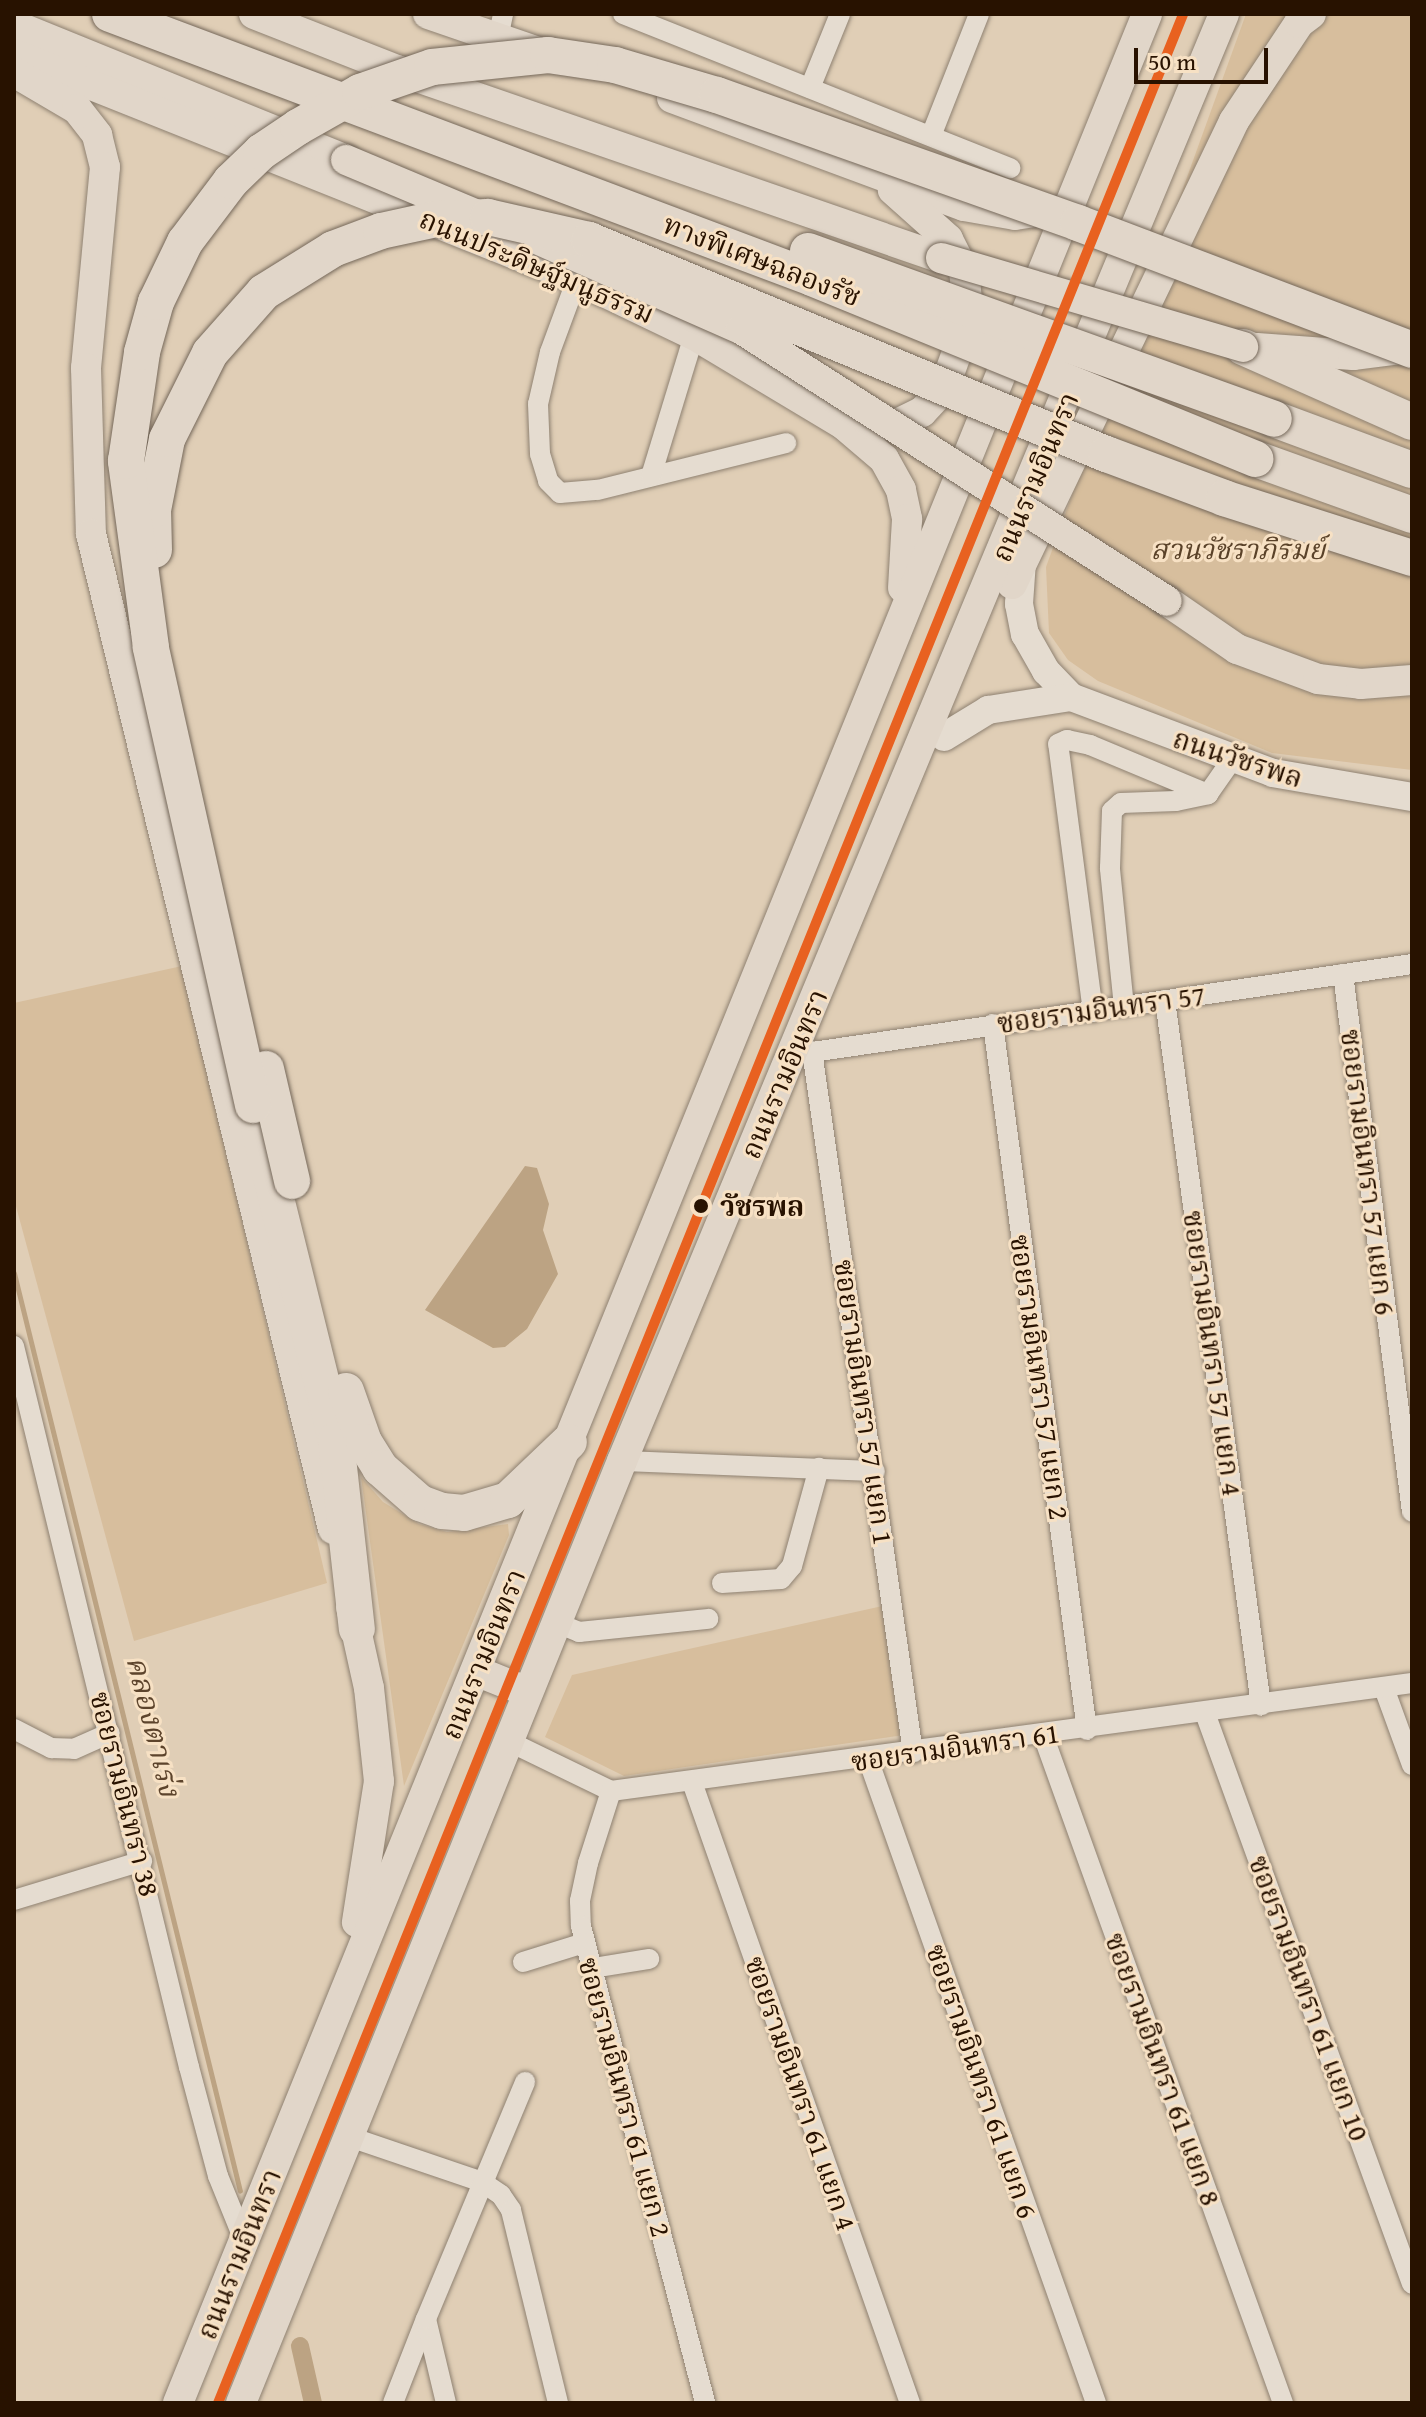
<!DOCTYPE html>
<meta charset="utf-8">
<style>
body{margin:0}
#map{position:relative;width:1426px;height:2417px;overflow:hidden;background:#e0ceb6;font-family:"Gentium Book Plus","Noto Serif Thai",serif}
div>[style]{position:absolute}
.green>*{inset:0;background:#d7be9d}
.water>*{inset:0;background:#bca383}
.stream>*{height:5px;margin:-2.5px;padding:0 2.5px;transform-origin:2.5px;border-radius:2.5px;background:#bca383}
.canal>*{height:18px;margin:-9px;padding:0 9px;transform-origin:9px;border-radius:9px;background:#bca383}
.roads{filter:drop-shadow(0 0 2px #8e8171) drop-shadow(0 0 2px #8e8171)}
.minor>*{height:20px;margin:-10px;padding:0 10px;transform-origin:10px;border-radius:10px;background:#e5dcd0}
.secondary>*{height:28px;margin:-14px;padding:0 14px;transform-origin:14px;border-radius:14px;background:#e5dcd0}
.primary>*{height:30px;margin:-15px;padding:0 15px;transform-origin:15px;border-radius:15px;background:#e1d6c9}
.motorway>*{height:36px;margin:-18px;padding:0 18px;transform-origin:18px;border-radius:18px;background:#e1d6c9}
.bridges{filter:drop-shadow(0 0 2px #746759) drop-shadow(0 0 2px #746759)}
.primary-bridge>*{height:30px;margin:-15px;padding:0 15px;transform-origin:15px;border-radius:15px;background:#e1d6c9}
.motorway-bridge>*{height:36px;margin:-18px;padding:0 18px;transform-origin:18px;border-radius:18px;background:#e1d6c9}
.metro-1>*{height:10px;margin:-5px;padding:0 5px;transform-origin:5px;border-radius:5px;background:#e86120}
.dots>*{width:22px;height:22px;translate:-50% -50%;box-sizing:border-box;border:4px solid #f7e1c4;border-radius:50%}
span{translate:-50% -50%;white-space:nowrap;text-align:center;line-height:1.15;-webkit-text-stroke:6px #f7e1c4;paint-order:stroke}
.street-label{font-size:28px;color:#281200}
.park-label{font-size:28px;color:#5a4229;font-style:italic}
.stop-label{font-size:28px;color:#281200;font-weight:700}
.left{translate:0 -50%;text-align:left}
.water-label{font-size:30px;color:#5d442c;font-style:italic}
.frame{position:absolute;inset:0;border:16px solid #281200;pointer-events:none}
.scale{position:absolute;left:1134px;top:48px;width:134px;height:36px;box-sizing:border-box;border:4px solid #281200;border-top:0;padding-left:10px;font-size:24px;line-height:28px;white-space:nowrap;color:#281200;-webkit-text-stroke:6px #f7e1c4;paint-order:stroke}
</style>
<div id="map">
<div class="green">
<div style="clip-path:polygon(1246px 14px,1412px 14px,1412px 770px,1272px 753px,1098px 681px,1068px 660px,1049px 633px,1046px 567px)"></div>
<div style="clip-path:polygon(182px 966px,327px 1583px,134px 1641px,14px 1199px,14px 1003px)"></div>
<div style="clip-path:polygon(361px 1477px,383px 1502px,419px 1524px,447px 1532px,508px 1524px,509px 1535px,404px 1786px)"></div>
<div style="clip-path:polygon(887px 1605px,904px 1735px,624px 1776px,545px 1737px,572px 1675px)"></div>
</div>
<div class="water">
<div style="clip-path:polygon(525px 1166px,537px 1168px,549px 1204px,543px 1230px,558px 1274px,527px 1329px,505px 1347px,493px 1348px,425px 1310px)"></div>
</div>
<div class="stream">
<div style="left:14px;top:1273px;width:945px;rotate:76.17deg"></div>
</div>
<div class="canal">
<div style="left:300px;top:2346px;width:58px;rotate:77.2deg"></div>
</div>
<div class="roads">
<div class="minor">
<div style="left:623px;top:14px;width:417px;rotate:21.7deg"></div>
<div style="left:498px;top:38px;width:25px;rotate:-78deg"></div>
<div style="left:810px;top:88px;width:80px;rotate:-67.9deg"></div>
<div style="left:931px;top:136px;width:131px;rotate:-68.5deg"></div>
<div style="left:577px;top:279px;width:78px;rotate:110.3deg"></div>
<div style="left:550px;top:352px;width:53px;rotate:103deg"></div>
<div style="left:538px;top:404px;width:50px;rotate:87.7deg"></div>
<div style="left:540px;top:454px;width:28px;rotate:73deg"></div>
<div style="left:548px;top:481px;width:17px;rotate:45deg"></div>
<div style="left:560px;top:493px;width:38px;rotate:-5deg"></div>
<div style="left:598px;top:490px;width:194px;rotate:-14deg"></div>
<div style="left:651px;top:476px;width:147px;rotate:-73deg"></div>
<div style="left:1343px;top:974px;width:542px;rotate:82.69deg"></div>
<div style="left:1165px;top:1000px;width:712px;rotate:82.25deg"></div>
<div style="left:1124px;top:1007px;width:140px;rotate:-95.8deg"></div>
<div style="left:1110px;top:868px;width:57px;rotate:-88deg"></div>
<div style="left:1112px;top:811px;width:12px;rotate:-42deg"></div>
<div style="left:1121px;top:803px;width:55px;rotate:-2.1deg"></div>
<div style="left:1176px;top:801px;width:33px;rotate:-12deg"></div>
<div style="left:1093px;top:1012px;width:270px;rotate:-97.4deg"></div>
<div style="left:1058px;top:744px;width:10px;rotate:-24deg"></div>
<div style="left:1067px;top:740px;width:24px;rotate:12deg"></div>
<div style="left:1090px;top:745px;width:128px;rotate:22.6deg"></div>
<div style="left:1208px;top:794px;width:40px;rotate:-55.1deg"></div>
<div style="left:993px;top:1024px;width:712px;rotate:82.42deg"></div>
<div style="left:812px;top:1051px;width:709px;rotate:81.81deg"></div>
<div style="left:799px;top:1054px;width:620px;rotate:-8.35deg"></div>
<div style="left:14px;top:1346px;width:742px;rotate:76.36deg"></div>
<div style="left:189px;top:2067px;width:113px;rotate:75.1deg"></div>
<div style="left:218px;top:2176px;width:69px;rotate:67.9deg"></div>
<div style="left:622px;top:1461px;width:253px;rotate:2.3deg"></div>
<div style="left:722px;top:1583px;width:59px;rotate:-3.9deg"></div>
<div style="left:781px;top:1579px;width:17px;rotate:-50deg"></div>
<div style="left:792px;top:1566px;width:102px;rotate:-74.6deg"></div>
<div style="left:557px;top:1623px;width:24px;rotate:22deg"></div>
<div style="left:579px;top:1632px;width:130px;rotate:-5.8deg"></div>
<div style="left:1384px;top:1688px;width:82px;rotate:70deg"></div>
<div style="left:1205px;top:1713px;width:607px;rotate:70.07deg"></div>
<div style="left:14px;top:1729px;width:42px;rotate:27.2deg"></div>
<div style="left:51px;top:1748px;width:23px;rotate:2deg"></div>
<div style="left:74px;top:1749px;width:39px;rotate:-24deg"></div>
<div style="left:1043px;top:1735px;width:710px;rotate:70.24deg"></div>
<div style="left:508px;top:1741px;width:114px;rotate:25.9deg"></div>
<div style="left:611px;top:1791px;width:808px;rotate:-7.68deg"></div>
<div style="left:868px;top:1759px;width:683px;rotate:70.5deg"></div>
<div style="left:692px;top:1782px;width:658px;rotate:70.66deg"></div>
<div style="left:611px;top:1791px;width:76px;rotate:107.7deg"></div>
<div style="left:588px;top:1863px;width:39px;rotate:102deg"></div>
<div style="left:580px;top:1901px;width:25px;rotate:88deg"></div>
<div style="left:581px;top:1926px;width:493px;rotate:75.4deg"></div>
<div style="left:14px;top:1900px;width:134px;rotate:-16.9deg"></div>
<div style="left:523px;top:1962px;width:64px;rotate:-17.3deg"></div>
<div style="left:593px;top:1968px;width:57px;rotate:-9.1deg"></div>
<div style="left:347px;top:2136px;width:143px;rotate:18.8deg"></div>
<div style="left:482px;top:2182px;width:23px;rotate:34deg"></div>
<div style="left:501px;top:2195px;width:18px;rotate:56deg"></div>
<div style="left:511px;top:2210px;width:199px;rotate:76.3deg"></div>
<div style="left:393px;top:2403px;width:90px;rotate:-68.6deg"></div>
<div style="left:446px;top:2403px;width:86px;rotate:-103.4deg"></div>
<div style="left:426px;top:2319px;width:257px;rotate:-67.3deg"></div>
</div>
<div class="secondary">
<div style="left:1022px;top:561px;width:43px;rotate:94deg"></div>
<div style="left:1019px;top:604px;width:31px;rotate:79deg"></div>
<div style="left:1025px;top:634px;width:43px;rotate:60.4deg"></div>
<div style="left:1046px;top:671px;width:36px;rotate:46deg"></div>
<div style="left:1071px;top:697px;width:216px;rotate:20.6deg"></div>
<div style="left:1273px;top:773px;width:141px;rotate:9.8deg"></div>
<div style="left:944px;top:737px;width:52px;rotate:-31.5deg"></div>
<div style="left:988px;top:710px;width:84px;rotate:-8.9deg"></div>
</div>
<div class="primary">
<div style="left:254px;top:14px;width:154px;rotate:21.4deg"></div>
<div style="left:397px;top:70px;width:576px;rotate:19.06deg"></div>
<div style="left:428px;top:14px;width:126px;rotate:19deg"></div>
<div style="left:14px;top:25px;width:358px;rotate:22.1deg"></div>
<div style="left:14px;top:54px;width:606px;rotate:21.78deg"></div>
<div style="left:577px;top:279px;width:130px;rotate:25.6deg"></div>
<div style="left:694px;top:335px;width:174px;rotate:30.9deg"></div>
<div style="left:843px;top:424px;width:54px;rotate:40.5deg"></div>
<div style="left:884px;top:459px;width:35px;rotate:61deg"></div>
<div style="left:901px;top:490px;width:30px;rotate:78deg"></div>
<div style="left:907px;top:519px;width:69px;rotate:93.3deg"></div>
<div style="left:14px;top:72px;width:73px;rotate:30.4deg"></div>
<div style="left:77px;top:109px;width:33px;rotate:52deg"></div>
<div style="left:97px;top:135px;width:33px;rotate:76deg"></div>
<div style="left:105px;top:167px;width:202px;rotate:95.4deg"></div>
<div style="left:86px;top:368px;width:166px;rotate:88.3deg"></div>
<div style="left:91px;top:534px;width:1024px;rotate:76.33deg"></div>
<div style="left:672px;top:98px;width:311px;rotate:20.3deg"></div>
<div style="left:964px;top:206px;width:52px;rotate:10deg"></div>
<div style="left:1015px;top:215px;width:20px;rotate:-9deg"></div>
<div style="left:1257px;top:348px;width:96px;rotate:4.2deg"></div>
<div style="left:1353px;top:355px;width:55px;rotate:-7.3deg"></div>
<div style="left:869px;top:424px;width:26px;rotate:2deg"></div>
<div style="left:895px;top:425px;width:30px;rotate:-26deg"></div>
<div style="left:922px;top:412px;width:33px;rotate:-47deg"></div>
<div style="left:944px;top:388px;width:73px;rotate:-70.1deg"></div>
<div style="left:969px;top:319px;width:48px;rotate:-95.9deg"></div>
<div style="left:964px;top:271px;width:36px;rotate:-117deg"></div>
<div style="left:948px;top:239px;width:74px;rotate:-138.3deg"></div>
<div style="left:1012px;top:584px;width:513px;rotate:-64.38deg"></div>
<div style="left:1234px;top:121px;width:118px;rotate:-56.4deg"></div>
<div style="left:1299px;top:23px;width:15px;rotate:-37deg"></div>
<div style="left:1167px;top:601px;width:85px;rotate:34.4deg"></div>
<div style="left:1237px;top:649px;width:86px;rotate:20.3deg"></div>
<div style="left:1318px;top:679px;width:43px;rotate:6.6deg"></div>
<div style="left:1361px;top:684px;width:51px;rotate:-4.5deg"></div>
<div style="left:351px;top:1607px;width:83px;rotate:77.5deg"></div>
<div style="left:369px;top:1688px;width:94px;rotate:83.9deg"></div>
<div style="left:379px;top:1781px;width:143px;rotate:98.9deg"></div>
<div style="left:476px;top:1671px;width:56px;rotate:22deg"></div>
<div style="left:178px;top:2403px;width:2578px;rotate:-67.92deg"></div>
<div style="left:241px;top:2403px;width:1016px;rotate:-67.98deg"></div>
<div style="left:622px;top:1461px;width:1567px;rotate:-67.41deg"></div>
</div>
<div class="motorway">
<div style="left:1243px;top:347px;width:185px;rotate:23.9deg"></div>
<div style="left:1274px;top:419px;width:147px;rotate:20.3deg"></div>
<div style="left:1256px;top:459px;width:166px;rotate:19.7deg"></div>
<div style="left:253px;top:1105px;width:345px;rotate:76.1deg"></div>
<div style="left:336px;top:1440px;width:190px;rotate:83.7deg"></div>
<div style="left:346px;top:1391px;width:54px;rotate:70.6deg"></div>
<div style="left:364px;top:1442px;width:31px;rotate:58deg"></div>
<div style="left:380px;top:1468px;width:53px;rotate:41.2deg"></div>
<div style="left:420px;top:1503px;width:23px;rotate:20deg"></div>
<div style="left:442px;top:1511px;width:22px;rotate:5deg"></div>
<div style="left:464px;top:1513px;width:46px;rotate:-16.5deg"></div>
<div style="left:508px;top:1500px;width:84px;rotate:-43.6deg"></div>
</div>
</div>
<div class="bridges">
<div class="primary-bridge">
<div style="left:346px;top:160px;width:145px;rotate:22.7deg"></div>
<div style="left:539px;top:240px;width:221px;rotate:23.8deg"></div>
<div style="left:741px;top:329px;width:505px;rotate:32.56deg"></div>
<div style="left:941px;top:258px;width:315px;rotate:16.4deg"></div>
</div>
<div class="motorway-bridge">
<div style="left:110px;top:14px;width:750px;rotate:20.61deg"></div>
<div style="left:812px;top:278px;width:479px;rotate:22.2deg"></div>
<div style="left:808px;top:251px;width:495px;rotate:19.8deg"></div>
<div style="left:154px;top:550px;width:40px;rotate:-91.4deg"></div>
<div style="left:153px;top:510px;width:72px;rotate:-78.8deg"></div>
<div style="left:167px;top:439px;width:96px;rotate:-63.4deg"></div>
<div style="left:210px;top:353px;width:81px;rotate:-48.5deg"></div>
<div style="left:264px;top:292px;width:81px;rotate:-31.9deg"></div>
<div style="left:333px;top:249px;width:51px;rotate:-20.6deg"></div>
<div style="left:381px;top:231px;width:56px;rotate:-12.3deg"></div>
<div style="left:436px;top:219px;width:52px;rotate:-2.2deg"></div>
<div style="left:488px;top:217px;width:104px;rotate:12.8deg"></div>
<div style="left:589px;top:240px;width:560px;rotate:22.49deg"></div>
<div style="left:1106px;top:454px;width:126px;rotate:20.4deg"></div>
<div style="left:1224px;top:498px;width:197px;rotate:17.7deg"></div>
<div style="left:266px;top:1069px;width:115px;rotate:76.9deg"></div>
<div style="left:253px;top:1105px;width:469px;rotate:-102.6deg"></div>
<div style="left:151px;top:647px;width:188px;rotate:-97.7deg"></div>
<div style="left:126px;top:461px;width:110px;rotate:-81.6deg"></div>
<div style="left:142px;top:352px;width:52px;rotate:-74.4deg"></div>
<div style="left:156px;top:302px;width:67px;rotate:-64.2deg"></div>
<div style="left:185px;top:242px;width:76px;rotate:-53deg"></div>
<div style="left:231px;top:181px;width:42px;rotate:-44deg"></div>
<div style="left:261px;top:152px;width:45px;rotate:-34deg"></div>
<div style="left:298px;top:127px;width:71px;rotate:-29.4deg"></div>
<div style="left:360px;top:92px;width:76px;rotate:-19.1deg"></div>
<div style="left:432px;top:67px;width:117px;rotate:-5.9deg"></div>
<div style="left:548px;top:55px;width:68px;rotate:8.5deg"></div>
<div style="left:615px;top:65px;width:106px;rotate:16.4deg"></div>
<div style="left:717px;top:95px;width:383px;rotate:19.5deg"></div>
<div style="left:1078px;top:223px;width:357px;rotate:20.8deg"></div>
</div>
</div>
<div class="metro-1">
<div style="left:218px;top:2403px;width:2577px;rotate:-68deg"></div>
</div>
<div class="dots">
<div style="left:701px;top:1206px;background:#281200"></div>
</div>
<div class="street-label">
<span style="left:762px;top:260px;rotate:21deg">ทางพิเศษฉลองรัช</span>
<span style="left:537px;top:266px;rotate:23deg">ถนนประดิษฐ์มนูธรรม</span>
<span style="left:1035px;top:477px;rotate:-67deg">ถนนรามอินทรา</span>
<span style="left:1238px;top:758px;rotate:18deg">ถนนวัชรพล</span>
<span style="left:1101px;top:1009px;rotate:-8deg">ซอยรามอินทรา 57</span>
<span style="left:784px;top:1074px;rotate:-67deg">ถนนรามอินทรา</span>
<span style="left:1368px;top:1172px;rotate:83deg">ซอยรามอินทรา 57 แยก 6</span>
<span style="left:1213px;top:1353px;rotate:82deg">ซอยรามอินทรา 57 แยก 4</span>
<span style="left:1040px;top:1377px;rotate:82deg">ซอยรามอินทรา 57 แยก 2</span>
<span style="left:864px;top:1402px;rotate:82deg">ซอยรามอินทรา 57 แยก 1</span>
<span style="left:483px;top:1654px;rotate:-68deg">ถนนรามอินทรา</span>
<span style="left:955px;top:1747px;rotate:-8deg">ซอยรามอินทรา 61</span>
<span style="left:125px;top:1794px;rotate:76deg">ซอยรามอินทรา 38</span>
<span style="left:1309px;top:1998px;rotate:70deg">ซอยรามอินทรา 61 แยก 10</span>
<span style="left:1163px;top:2069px;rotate:70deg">ซอยรามอินทรา 61 แยก 8</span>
<span style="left:982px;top:2081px;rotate:71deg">ซอยรามอินทรา 61 แยก 6</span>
<span style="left:801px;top:2093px;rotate:71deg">ซอยรามอินทรา 61 แยก 4</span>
<span style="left:625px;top:2097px;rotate:75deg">ซอยรามอินทรา 61 แยก 2</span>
<span style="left:239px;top:2254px;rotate:-68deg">ถนนรามอินทรา</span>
</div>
<div class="park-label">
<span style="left:1238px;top:549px">สวนวัชราภิรมย์</span>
</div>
<div class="stop-label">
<span class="left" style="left:720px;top:1206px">วัชรพล</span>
</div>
<div class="water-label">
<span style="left:154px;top:1726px;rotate:76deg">คลองตาเร่ง</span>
</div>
<div class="frame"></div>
<div class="scale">50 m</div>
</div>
